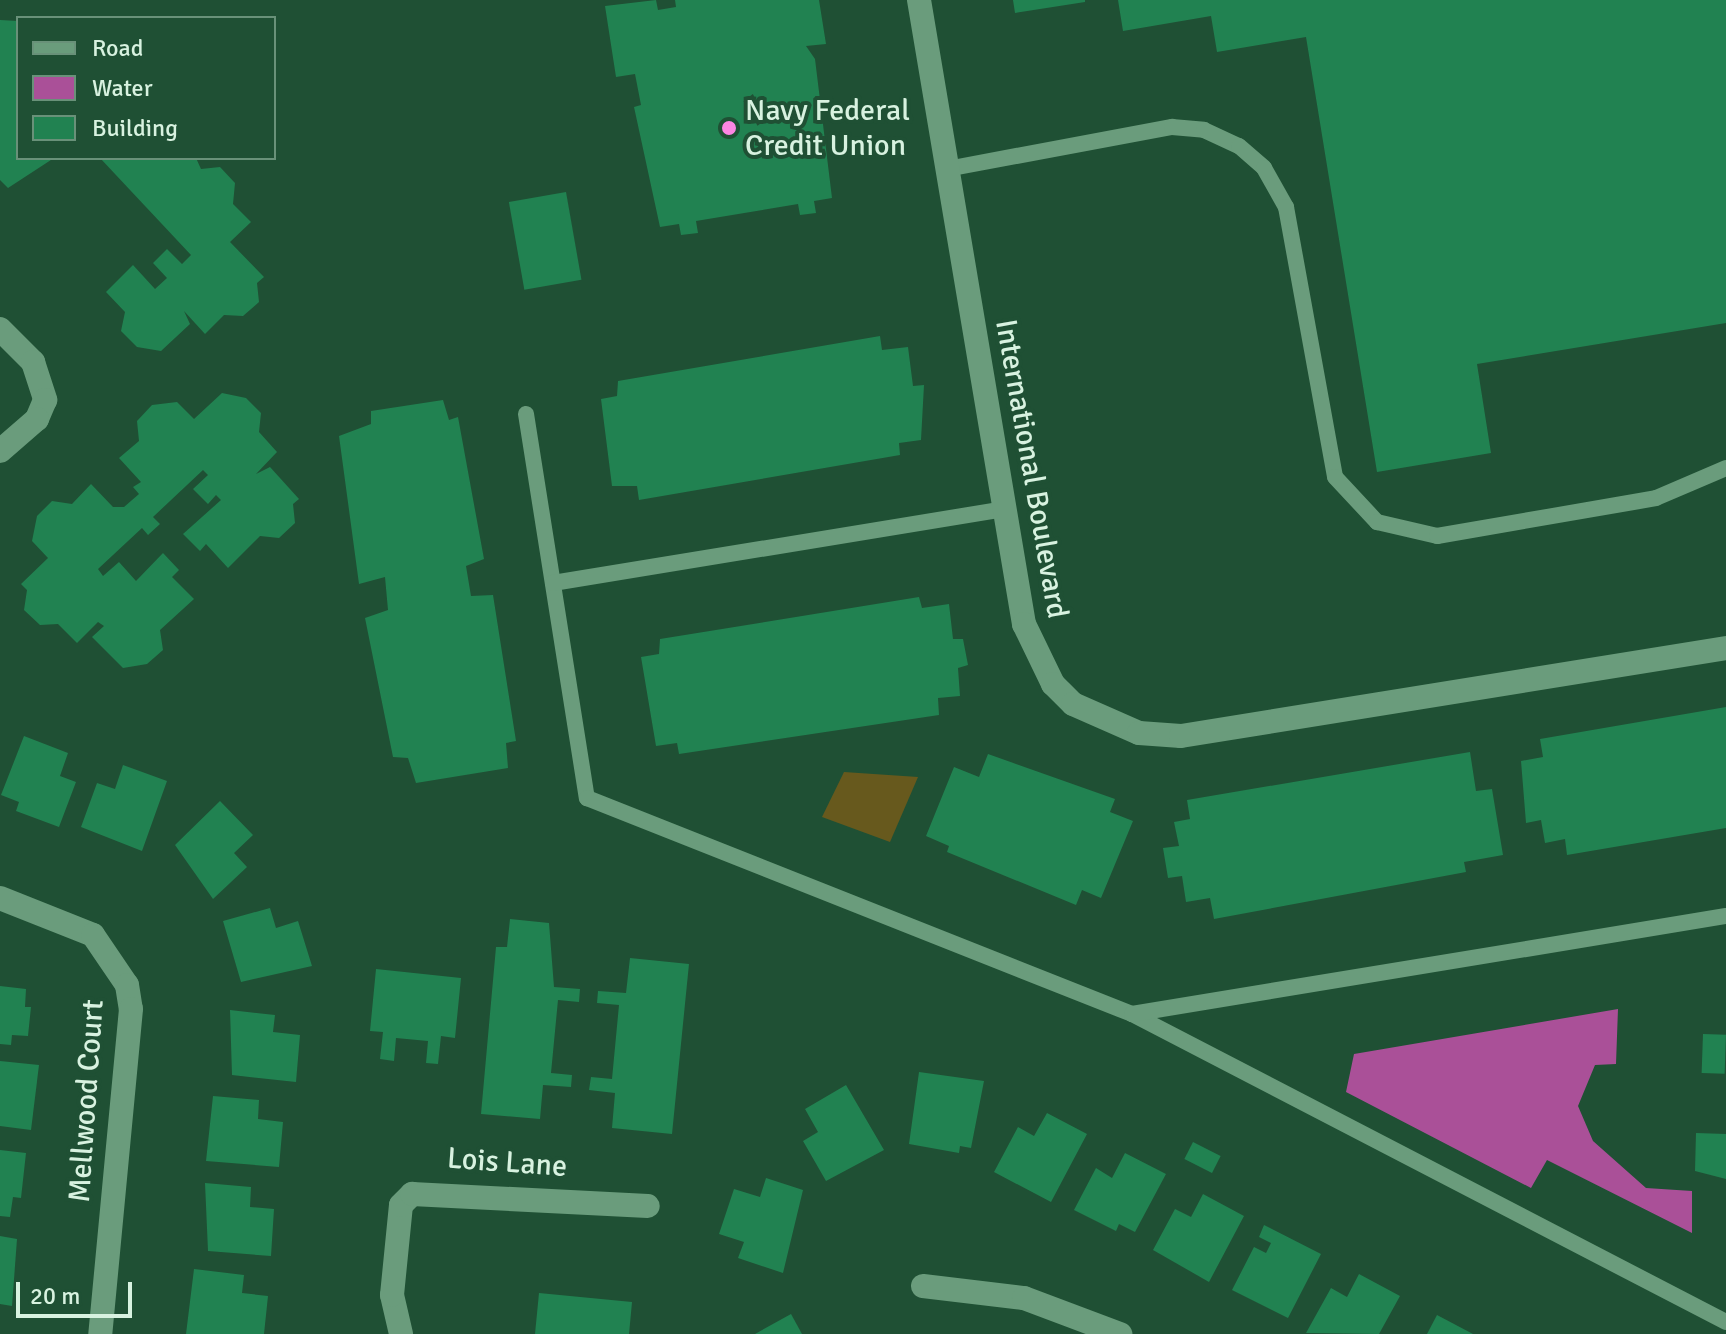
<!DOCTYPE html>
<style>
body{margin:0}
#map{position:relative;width:1726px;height:1334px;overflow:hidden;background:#1f5034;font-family:Signika,sans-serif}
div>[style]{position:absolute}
.green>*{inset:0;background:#67591d}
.water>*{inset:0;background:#aa5098}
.building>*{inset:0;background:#218251;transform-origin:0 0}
.service>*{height:16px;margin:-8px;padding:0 8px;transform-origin:8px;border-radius:8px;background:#6a9c7c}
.minor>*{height:24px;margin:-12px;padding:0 12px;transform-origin:12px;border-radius:12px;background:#6a9c7c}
.dots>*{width:22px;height:22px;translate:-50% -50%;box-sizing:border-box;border:4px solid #1f5034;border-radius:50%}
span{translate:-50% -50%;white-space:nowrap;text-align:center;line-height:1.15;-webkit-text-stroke:8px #1f5034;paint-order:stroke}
.poi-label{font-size:30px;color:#d8f2e0}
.left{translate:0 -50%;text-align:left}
.street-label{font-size:30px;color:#d8f2e0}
.legend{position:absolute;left:16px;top:16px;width:260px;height:144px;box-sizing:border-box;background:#1f5034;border:2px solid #699179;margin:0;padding:10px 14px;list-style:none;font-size:24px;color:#d8f2e0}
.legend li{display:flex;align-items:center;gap:16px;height:40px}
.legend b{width:40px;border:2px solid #699179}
.scale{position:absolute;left:16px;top:1282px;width:116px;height:36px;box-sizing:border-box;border:4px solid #d8f2e0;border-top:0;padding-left:10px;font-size:24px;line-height:28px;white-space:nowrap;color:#d8f2e0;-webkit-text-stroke:6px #1f5034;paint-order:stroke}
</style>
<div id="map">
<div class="green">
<div style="clip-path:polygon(844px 772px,918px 777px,890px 842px,822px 817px)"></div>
</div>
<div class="water">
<div style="clip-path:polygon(1618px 1009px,1616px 1064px,1595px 1065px,1578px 1106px,1593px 1141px,1646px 1188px,1692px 1191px,1692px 1233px,1547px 1160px,1531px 1188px,1346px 1092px,1354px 1054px)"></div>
</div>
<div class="building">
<div style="clip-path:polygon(656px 0,658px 10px,676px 7px,675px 0,819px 0,826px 44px,806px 46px,815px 59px,832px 198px,814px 201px,816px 213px,800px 215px,798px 204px,696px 221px,698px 233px,681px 235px,679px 224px,660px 227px,634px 107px,641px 105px,635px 74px,616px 77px,605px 6px)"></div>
<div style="clip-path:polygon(1013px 0,1085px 0,1085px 2px,1015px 13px)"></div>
<div style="clip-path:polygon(1118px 0,1726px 0,1726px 323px,1477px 364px,1491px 453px,1377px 472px,1306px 37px,1217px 52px,1211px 16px,1123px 31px)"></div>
<div style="clip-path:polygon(0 20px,18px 21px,18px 158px,54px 158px,8px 188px,0 180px)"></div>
<div style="clip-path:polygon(100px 158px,196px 158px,201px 169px,220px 167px,235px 183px,233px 204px,251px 222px,230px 242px,264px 277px,257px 283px,259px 302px,243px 316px,224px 315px,205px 334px,184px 311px,190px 324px,161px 351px,137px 347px,121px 331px,125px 312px,106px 292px,133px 265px,155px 289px,167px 278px,153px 263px,167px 249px,182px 264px,191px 255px)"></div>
<div style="left:566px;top:192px;width:89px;height:58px;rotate:80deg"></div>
<div style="clip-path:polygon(880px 336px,882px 350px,908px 347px,913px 386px,924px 385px,921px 440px,899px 443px,900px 455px,639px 500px,637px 486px,612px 486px,601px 399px,617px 396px,618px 381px)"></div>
<div style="clip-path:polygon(222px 393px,246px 398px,261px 413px,259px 432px,277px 452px,256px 474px,270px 467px,299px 499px,293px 504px,295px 523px,279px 538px,260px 536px,228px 568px,206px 544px,200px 551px,183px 534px,221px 500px,216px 495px,208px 504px,193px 489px,208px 475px,203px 470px,153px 517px,160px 524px,148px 535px,142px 528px,98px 569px,103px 576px,119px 562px,136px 581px,163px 553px,179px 570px,172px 577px,194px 599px,160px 630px,163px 650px,147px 664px,123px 668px,92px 637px,104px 626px,98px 622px,77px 643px,58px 624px,40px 625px,24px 610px,27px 590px,21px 584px,48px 558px,32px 541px,37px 516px,52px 501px,72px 504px,91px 484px,113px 507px,124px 507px,139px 494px,133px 487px,141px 482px,119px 458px,139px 441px,137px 421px,152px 405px,177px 402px,194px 419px)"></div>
<div style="clip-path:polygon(443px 400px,449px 420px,458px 417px,484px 559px,466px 566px,471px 596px,493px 595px,516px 741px,506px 743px,508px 768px,416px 783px,408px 758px,393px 757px,365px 618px,388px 610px,385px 577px,359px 584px,339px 436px,371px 424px,371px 411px)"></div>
<div style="clip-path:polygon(919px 597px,922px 608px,949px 604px,953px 639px,963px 639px,968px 665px,958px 668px,960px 696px,938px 698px,939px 715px,679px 754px,677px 743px,656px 746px,641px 657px,659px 654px,660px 639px)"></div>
<div style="clip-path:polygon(1726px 707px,1726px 828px,1567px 855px,1565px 839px,1545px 843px,1541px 820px,1526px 823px,1521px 761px,1543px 757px,1540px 739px)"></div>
<div style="clip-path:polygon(24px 736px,68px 753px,60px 776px,76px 782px,59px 827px,16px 811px,19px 802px,1px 795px)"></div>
<div style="clip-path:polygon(1470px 752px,1476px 791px,1492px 789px,1503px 855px,1464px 862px,1466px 872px,1214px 919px,1210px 898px,1186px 902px,1182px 876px,1168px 878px,1163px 848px,1179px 846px,1174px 822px,1190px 819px,1187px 800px)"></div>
<div style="clip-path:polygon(988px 754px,1115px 799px,1110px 812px,1133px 821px,1101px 898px,1082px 890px,1076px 905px,947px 852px,949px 846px,926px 836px,954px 767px,979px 777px)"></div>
<div style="clip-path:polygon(123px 765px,167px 781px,142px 851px,81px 827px,97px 783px,115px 789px)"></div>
<div style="clip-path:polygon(220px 801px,253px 835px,234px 853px,247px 867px,213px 899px,175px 845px)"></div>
<div style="clip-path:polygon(270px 908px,276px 928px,298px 921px,312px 966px,241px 982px,223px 921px)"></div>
<div style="clip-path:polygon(510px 919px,549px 923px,554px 987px,580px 989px,579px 1002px,558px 1000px,551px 1073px,572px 1075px,571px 1087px,543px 1085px,540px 1119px,481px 1114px,496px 947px,507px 947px)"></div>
<div style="clip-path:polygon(630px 958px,689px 964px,672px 1134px,612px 1128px,615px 1093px,589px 1090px,591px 1077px,612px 1079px,619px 1005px,597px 1003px,598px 991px,626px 993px)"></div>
<div style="clip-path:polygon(376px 969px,461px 978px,455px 1038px,441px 1036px,438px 1064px,426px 1063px,428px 1041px,396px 1038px,394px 1061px,380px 1059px,383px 1032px,370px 1031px)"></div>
<div style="clip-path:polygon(0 986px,26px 989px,25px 1007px,31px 1007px,28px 1036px,12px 1035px,11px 1045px,0 1044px)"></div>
<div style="clip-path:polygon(230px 1010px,275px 1015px,273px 1032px,300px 1035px,296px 1082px,232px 1075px)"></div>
<div style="left:1703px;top:1034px;width:23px;height:39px;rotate:2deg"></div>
<div style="clip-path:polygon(0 1061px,39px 1065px,31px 1130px,0 1126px)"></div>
<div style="clip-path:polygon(919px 1072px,984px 1081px,971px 1148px,960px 1146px,959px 1153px,909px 1144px)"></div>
<div style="clip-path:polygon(846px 1085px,884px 1150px,826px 1181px,803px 1141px,818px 1132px,805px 1109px)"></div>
<div style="clip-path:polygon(213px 1096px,259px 1100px,258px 1119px,283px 1122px,279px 1167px,206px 1161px)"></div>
<div style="clip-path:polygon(1047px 1113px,1087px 1134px,1051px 1202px,994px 1172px,1018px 1127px,1034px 1136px)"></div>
<div style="clip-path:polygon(1696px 1133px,1726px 1134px,1726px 1179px,1695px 1171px)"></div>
<div style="left:1193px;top:1142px;width:31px;height:19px;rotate:27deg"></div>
<div style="clip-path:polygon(0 1150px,26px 1153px,21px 1198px,13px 1197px,10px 1217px,0 1216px)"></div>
<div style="clip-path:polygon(1125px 1153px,1166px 1174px,1135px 1232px,1119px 1224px,1116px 1231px,1074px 1210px,1096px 1168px,1112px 1178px)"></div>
<div style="clip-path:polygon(766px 1178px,803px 1190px,783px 1273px,738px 1258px,744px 1242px,719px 1234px,734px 1189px,760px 1197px)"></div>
<div style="clip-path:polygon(205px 1183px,251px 1187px,250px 1207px,274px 1209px,271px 1256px,208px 1251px)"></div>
<div style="clip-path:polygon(1203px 1194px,1244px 1216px,1209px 1282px,1153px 1250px,1175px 1209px,1191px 1217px)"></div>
<div style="clip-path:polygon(1264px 1225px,1321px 1254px,1288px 1318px,1232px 1290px,1254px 1247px,1266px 1253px,1271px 1243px,1259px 1237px)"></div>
<div style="clip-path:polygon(0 1236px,17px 1239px,12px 1306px,0 1304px)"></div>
<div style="clip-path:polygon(194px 1269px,244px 1275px,242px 1293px,268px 1296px,264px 1334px,186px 1334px)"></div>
<div style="clip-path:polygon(1359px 1274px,1400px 1296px,1379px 1334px,1306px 1333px,1331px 1288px,1347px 1297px)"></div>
<div style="clip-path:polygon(539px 1293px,632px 1302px,629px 1334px,535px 1334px)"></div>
<div style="clip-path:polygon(791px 1314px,802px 1334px,755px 1334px)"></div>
<div style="clip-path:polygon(1437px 1315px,1473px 1334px,1427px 1334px)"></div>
</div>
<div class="service">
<div style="left:947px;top:169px;width:229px;rotate:-10.6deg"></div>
<div style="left:1172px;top:127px;width:32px;rotate:5deg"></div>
<div style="left:1204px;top:130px;width:38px;rotate:25deg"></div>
<div style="left:1239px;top:146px;width:33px;rotate:41deg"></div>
<div style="left:1264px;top:168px;width:45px;rotate:60.6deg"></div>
<div style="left:1286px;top:207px;width:274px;rotate:79.7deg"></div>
<div style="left:1335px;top:477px;width:62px;rotate:47deg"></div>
<div style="left:1377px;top:522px;width:62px;rotate:13.1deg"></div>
<div style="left:1437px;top:536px;width:222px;rotate:-9.8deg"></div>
<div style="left:1656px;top:498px;width:76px;rotate:-23.2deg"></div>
<div style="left:526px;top:414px;width:389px;rotate:81deg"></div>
<div style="left:587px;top:798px;width:586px;rotate:21.62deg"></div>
<div style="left:1132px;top:1014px;width:669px;rotate:27.41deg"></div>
<div style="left:553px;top:583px;width:457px;rotate:-9.3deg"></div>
<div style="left:1132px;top:1014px;width:602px;rotate:-9.37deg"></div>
</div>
<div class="minor">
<div style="left:919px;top:0;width:633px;rotate:80.45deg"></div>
<div style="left:1024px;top:624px;width:67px;rotate:64.2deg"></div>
<div style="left:1053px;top:684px;width:28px;rotate:45deg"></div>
<div style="left:1073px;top:704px;width:72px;rotate:23.7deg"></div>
<div style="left:1139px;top:733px;width:42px;rotate:4.1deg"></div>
<div style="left:1181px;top:736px;width:552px;rotate:-9.17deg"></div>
<div style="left:0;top:329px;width:47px;rotate:45deg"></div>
<div style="left:33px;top:362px;width:40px;rotate:72deg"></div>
<div style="left:45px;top:400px;width:21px;rotate:113deg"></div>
<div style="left:37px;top:419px;width:49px;rotate:139.1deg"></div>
<div style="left:0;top:898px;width:100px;rotate:21.7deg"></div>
<div style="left:93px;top:935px;width:60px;rotate:55.8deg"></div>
<div style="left:127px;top:985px;width:24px;rotate:81deg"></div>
<div style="left:131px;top:1009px;width:326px;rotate:95.4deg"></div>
<div style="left:923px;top:1286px;width:102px;rotate:6.8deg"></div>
<div style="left:1024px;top:1298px;width:103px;rotate:20.6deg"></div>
<div style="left:401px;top:1334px;width:40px;rotate:-103deg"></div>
<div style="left:392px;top:1295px;width:90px;rotate:-84.3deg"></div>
<div style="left:401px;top:1205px;width:16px;rotate:-45deg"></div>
<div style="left:412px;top:1194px;width:236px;rotate:2.9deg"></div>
</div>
<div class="dots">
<div style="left:729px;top:128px;background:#fd86e3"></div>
</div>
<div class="poi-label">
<span class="left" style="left:745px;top:128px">Navy Federal<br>Credit Union</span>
</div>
<div class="street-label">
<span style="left:1031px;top:469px;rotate:80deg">International Boulevard</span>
<span style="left:87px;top:1101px;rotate:-86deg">Mellwood Court</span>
<span style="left:507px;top:1163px;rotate:4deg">Lois Lane</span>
</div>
<ul class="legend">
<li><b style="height:10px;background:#6a9c7c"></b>Road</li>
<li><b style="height:22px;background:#aa5098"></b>Water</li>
<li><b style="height:22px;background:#218251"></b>Building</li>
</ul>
<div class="scale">20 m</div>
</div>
